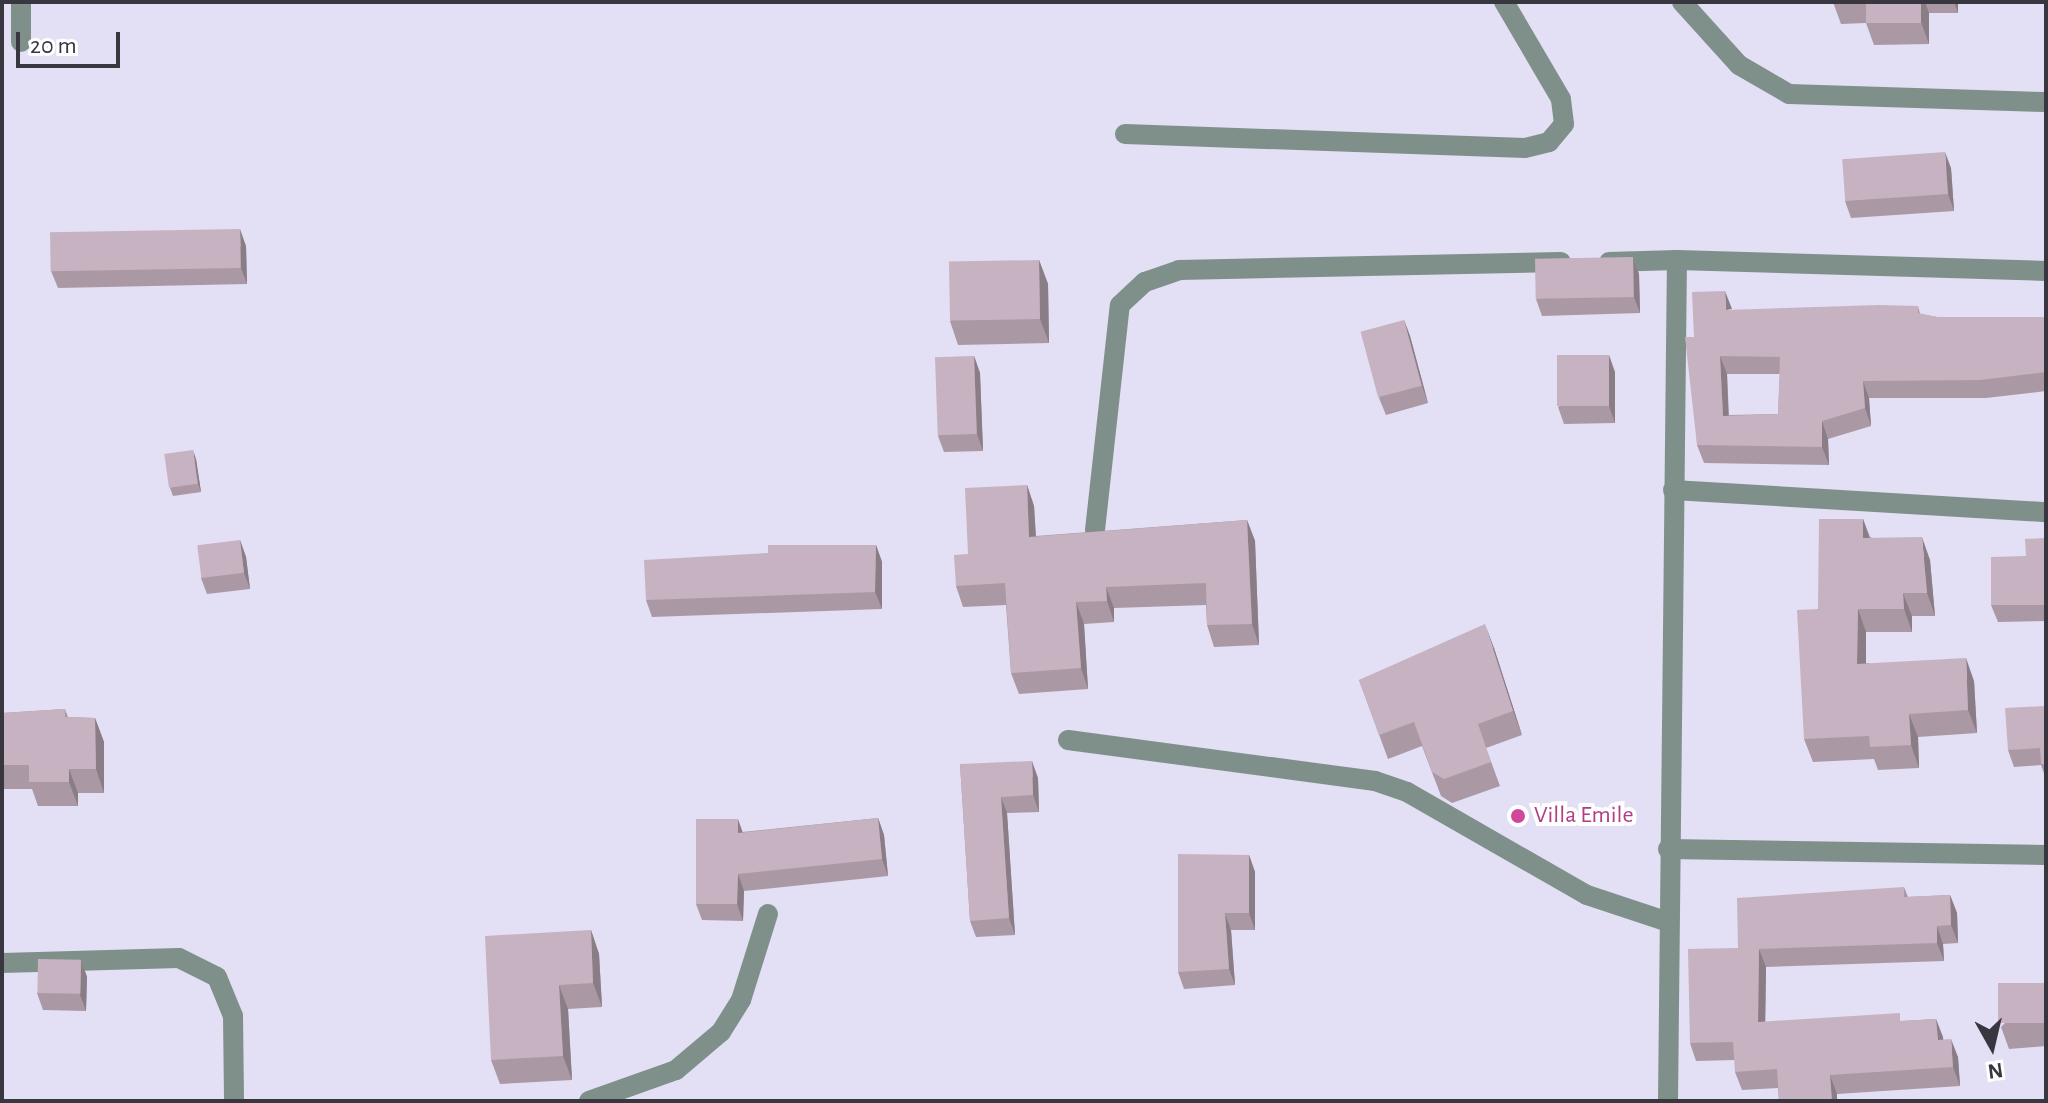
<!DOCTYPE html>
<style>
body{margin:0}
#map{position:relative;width:2048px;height:1103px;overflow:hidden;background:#e3dff5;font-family:"Alegreya Sans",sans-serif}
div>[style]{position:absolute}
.minor>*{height:20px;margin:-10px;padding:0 10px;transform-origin:10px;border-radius:10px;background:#7f908a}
.wall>*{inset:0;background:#aa99a5}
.shaded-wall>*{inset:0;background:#8b7d86}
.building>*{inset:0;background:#c6b2c0;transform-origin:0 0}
.dots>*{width:22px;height:22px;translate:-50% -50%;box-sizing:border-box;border:4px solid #fff;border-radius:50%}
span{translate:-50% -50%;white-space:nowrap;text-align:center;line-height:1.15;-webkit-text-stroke:8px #fff;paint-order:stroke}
.hotel-label{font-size:24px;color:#b23c85}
.left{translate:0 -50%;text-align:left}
.frame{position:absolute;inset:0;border:4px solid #38363f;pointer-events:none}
.north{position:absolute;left:1952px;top:1007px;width:80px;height:80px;-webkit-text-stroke:6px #fff;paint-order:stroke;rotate:172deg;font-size:22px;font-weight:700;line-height:32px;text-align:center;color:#38363f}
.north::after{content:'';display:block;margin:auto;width:28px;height:36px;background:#38363f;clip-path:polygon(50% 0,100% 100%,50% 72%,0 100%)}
.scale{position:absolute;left:16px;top:32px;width:104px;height:36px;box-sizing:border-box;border:4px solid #38363f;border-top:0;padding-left:10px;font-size:24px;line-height:28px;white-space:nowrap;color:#38363f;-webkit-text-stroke:6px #fff;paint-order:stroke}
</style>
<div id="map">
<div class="minor">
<div style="left:21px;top:2px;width:40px;rotate:90deg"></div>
<div style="left:1682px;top:2px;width:85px;rotate:47.9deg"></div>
<div style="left:1739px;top:65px;width:58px;rotate:30.1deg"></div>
<div style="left:1789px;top:94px;width:257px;rotate:1.8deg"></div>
<div style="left:1125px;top:134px;width:400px;rotate:2deg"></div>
<div style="left:1525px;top:148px;width:25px;rotate:-14deg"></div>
<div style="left:1549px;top:142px;width:23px;rotate:-50deg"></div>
<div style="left:1564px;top:124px;width:25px;rotate:-97deg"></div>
<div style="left:1561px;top:99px;width:113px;rotate:-120.4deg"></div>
<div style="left:1609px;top:262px;width:68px;rotate:-1.7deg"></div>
<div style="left:1673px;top:490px;width:374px;rotate:3.4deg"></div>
<div style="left:1095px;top:530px;width:226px;rotate:-83.7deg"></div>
<div style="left:1120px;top:305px;width:34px;rotate:-43deg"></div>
<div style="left:1145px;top:282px;width:36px;rotate:-19deg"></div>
<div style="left:1179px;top:270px;width:382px;rotate:-1.2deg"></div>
<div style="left:1068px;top:740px;width:310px;rotate:7.6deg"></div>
<div style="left:1375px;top:781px;width:34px;rotate:19deg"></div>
<div style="left:1407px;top:792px;width:207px;rotate:29.8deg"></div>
<div style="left:1587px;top:895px;width:85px;rotate:18.4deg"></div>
<div style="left:1668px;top:849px;width:378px;rotate:0.9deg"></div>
<div style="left:2px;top:963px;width:177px;rotate:-1.6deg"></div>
<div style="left:179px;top:958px;width:42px;rotate:26.6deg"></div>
<div style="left:217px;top:977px;width:42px;rotate:67.7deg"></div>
<div style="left:233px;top:1016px;width:85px;rotate:89.3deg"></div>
<div style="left:589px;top:1101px;width:92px;rotate:-19.6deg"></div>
<div style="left:676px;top:1070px;width:59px;rotate:-40.2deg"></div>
<div style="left:721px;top:1032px;width:38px;rotate:-58deg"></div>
<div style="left:741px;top:1000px;width:90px;rotate:-72.6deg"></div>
<div style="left:1668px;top:1101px;width:841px;rotate:-89.39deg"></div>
<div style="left:1677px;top:260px;width:369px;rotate:1.7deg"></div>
</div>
<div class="wall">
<div style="clip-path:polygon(1833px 2px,1958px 2px,1958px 13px,1929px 13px,1929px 44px,1874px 45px,1866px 23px,1841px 24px)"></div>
<div style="clip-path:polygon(1951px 168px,1954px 211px,1851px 218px,1845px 201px)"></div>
<div style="clip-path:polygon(246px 246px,247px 284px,58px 288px,51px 271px)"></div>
<div style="clip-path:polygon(1633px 257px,1639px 274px,1640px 313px,1542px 316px,1536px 299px)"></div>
<div style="clip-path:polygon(1039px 260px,1048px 284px,1049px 343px,958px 345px,950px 321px)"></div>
<div style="clip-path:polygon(evenodd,1918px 306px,1920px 314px,1937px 317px,2046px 317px,2046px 391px,1986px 398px,1869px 398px,1871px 426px,1828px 439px,1829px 465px,1704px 463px,1697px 445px,1694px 337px,1918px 306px,1727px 374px,1780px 374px,1778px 414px,1729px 415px,1727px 374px)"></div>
<div style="clip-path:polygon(1404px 320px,1410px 336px,1428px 403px,1386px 415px,1379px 398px)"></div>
<div style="clip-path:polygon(974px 356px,980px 373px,983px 451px,944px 452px,938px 436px)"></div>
<div style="clip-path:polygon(1615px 372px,1615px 423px,1564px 424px,1558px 407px)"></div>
<div style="clip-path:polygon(196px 459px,201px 492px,173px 496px,170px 488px)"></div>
<div style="clip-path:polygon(1027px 485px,1034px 506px,1036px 536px,1247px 520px,1255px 541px,1259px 645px,1214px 647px,1207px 625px,1206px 605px,1114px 608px,1114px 622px,1084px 624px,1088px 689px,1019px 694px,1011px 673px,1006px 605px,963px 607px,956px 586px)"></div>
<div style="clip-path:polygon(1863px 519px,1870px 537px,1930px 560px,1935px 616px,1912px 616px,1912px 632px,1866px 632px,1866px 663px,1974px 681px,1977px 733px,1918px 737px,1919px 768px,1878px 770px,1874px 759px,1813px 762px,1804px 739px,1818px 609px)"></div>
<div style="clip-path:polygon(2046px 538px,2046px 621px,1998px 622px,1991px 605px,2026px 556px)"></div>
<div style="clip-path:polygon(240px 540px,246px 557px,250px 589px,207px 594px,201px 578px)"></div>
<div style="clip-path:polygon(876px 545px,882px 562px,882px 609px,652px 617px,646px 600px)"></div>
<div style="clip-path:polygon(1494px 648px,1522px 735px,1486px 748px,1500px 786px,1452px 803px,1441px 796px,1422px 746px,1388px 759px,1359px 680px)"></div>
<div style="clip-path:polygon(2046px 706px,2046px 779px,2041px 765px,2014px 767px,2008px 750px)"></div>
<div style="clip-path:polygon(65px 709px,68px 717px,95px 718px,104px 742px,104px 793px,78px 793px,78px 806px,38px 806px,32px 789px,2px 789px,2px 713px)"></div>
<div style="clip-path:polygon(960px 764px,1038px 778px,1039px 812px,1007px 813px,1015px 935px,976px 937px,970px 921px)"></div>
<div style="clip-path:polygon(878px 818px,884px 835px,888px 876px,744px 891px,743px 921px,702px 920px,696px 904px,742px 832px)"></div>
<div style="clip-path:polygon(1249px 855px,1255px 872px,1255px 930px,1231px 930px,1235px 985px,1184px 989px,1178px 972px)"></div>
<div style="clip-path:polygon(1904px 887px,1908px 897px,1950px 895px,1957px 913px,1958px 943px,1943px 944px,1944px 961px,1766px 967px,1765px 1022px,1903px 1021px,1936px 1019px,1943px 1039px,1958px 1057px,1960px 1086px,1837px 1094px,1837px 1101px,1779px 1101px,1778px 1088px,1742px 1090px,1735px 1072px,1735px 1060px,1696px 1061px,1690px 1043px,1738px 948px)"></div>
<div style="clip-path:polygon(591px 930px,599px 954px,602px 1007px,568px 1009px,572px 1080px,500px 1084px,491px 1060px)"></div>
<div style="clip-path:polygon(81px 960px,87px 977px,86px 1011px,43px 1010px,37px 993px)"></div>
<div style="clip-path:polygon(2046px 983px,2046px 1046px,2009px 1049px,2001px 1027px)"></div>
</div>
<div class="shaded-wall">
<div style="clip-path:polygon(1921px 2px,1925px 2px,1929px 13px,1929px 44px,1921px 22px)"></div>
<div style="clip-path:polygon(1954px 2px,1958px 2px,1958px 13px)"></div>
<div style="clip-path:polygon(1945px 152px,1951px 168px,1954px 211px,1948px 194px)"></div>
<div style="clip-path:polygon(240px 229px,246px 246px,247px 284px,241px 268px)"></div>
<div style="clip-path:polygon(1633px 257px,1639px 274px,1640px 313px,1634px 297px)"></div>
<div style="clip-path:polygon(1039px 260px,1048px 284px,1049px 343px,1040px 319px)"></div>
<div style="clip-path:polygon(1725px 291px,1732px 309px,1726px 310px)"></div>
<div style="clip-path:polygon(1404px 320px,1410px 336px,1428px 403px,1422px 386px)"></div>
<div style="clip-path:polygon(1609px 355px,1615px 372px,1615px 423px,1609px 406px)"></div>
<div style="clip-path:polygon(974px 356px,980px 373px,983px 451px,977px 434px)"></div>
<div style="clip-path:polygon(1720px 356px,1727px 374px,1729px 433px,1723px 416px)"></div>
<div style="clip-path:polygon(1863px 381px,1869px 398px,1871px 426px,1865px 408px)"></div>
<div style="clip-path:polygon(1822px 421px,1828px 439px,1829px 465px,1822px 447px)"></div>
<div style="clip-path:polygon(193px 450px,196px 459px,201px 492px,198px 484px)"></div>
<div style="clip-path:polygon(1027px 485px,1034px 506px,1037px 558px,1029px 537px)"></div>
<div style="clip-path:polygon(1863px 519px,1871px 542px,1863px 538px)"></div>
<div style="clip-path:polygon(1247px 520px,1255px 541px,1259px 645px,1252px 624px)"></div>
<div style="clip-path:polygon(1922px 537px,1930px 560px,1935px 616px,1927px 593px)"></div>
<div style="clip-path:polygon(240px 540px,246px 557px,250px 589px,244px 573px)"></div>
<div style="clip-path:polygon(876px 545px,882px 562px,882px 609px,875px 592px)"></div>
<div style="clip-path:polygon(1106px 587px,1114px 608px,1114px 622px,1107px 601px)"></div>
<div style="clip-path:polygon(1903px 593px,1912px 616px,1912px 632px,1904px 609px)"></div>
<div style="clip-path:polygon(1076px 602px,1084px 624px,1088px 689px,1081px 668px)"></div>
<div style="clip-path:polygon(1858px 609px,1866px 632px,1866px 687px,1857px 664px)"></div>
<div style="clip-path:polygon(1485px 624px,1494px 648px,1522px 735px,1513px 711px)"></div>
<div style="clip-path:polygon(1966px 658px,1974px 681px,1977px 733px,1968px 710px)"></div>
<div style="clip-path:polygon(1909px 714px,1918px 737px,1919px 768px,1911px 745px)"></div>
<div style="clip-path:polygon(95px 718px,104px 742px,104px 793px,96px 769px)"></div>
<div style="clip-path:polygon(1032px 761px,1038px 778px,1039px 812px,1033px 795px)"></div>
<div style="clip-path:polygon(69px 769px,78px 793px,78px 806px,69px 782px)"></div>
<div style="clip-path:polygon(1001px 797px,1007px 813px,1015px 935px,1009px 918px)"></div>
<div style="clip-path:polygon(878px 818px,884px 835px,888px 876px,882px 859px)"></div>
<div style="clip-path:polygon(738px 819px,744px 836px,738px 833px)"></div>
<div style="clip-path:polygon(1249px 855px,1255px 872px,1255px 930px,1249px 913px)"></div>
<div style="clip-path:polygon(738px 874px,744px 891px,743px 921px,737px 904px)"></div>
<div style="clip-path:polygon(1950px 895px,1957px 913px,1958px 943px,1951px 925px)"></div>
<div style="clip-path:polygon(1225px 913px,1231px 930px,1235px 985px,1229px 969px)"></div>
<div style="clip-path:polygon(1937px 926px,1943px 944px,1944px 961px,1937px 943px)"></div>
<div style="clip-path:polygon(591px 930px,599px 954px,602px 1007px,593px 983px)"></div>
<div style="clip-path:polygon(1759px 949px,1766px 967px,1765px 1041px,1758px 1022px)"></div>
<div style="clip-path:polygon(81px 960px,87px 977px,86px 1011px,80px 995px)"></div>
<div style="clip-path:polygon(559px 985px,568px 1009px,572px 1080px,563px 1056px)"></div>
<div style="clip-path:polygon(1936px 1019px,1943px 1037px,1945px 1058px,1938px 1040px)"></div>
<div style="clip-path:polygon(1951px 1039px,1958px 1057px,1960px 1086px,1953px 1067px)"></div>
<div style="clip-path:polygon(1830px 1075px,1837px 1094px,1837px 1101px,1832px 1101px)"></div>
</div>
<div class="building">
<div style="left:1866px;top:2px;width:55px;height:21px"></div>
<div style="left:1945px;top:152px;width:42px;height:103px;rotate:86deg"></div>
<div style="left:240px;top:229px;width:39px;height:190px;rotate:89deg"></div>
<div style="left:1633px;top:257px;width:40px;height:98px;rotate:89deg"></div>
<div style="left:1039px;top:260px;width:59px;height:90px;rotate:89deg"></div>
<div style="clip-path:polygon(evenodd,1725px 291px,1726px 310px,1879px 305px,1918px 306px,1918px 313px,1937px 317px,2046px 317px,2046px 372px,1980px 380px,1863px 381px,1865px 408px,1822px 421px,1822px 447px,1697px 445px,1685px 337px,1694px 337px,1692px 292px,1725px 291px,1720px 356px,1780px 357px,1778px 414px,1723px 416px,1720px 356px)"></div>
<div style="left:1404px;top:320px;width:68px;height:45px;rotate:75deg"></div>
<div style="left:1609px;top:355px;width:51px;height:52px;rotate:90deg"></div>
<div style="left:974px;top:356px;width:78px;height:39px;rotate:88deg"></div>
<div style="left:193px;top:450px;width:34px;height:29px;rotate:82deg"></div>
<div style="clip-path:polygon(1027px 485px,1029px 537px,1247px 520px,1252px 624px,1207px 625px,1206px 583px,1106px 587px,1107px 601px,1076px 602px,1081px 668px,1011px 673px,1005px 583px,956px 586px,954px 555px,968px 554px,965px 488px)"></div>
<div style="clip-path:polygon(1819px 519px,1863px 519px,1863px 538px,1922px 537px,1927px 593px,1903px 593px,1904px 609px,1858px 609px,1857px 664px,1966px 658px,1968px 710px,1909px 714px,1911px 745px,1870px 747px,1869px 736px,1804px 739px,1797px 610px,1818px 609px)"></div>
<div style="clip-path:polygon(2046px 538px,2046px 605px,1991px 605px,1991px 557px,2026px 556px,2025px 539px)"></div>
<div style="left:240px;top:540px;width:33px;height:43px;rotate:83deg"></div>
<div style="clip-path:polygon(768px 545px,876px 545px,875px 592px,646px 600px,644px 560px,768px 553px)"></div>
<div style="clip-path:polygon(1485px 624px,1513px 711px,1478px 724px,1491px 762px,1444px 779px,1432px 772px,1414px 722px,1379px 735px,1359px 680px)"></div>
<div style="clip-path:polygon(2046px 706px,2046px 764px,2041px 764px,2040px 748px,2008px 750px,2005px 708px)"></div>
<div style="clip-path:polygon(65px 709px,65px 717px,95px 718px,96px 769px,69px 769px,69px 782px,29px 782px,29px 765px,2px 765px,2px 713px)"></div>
<div style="clip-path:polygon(1032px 761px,1033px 795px,1001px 797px,1009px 918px,970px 921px,960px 764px)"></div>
<div style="clip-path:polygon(878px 818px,882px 859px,738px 874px,737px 904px,696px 904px,696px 819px,738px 819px,738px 833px)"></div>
<div style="clip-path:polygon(1178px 854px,1249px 855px,1249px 913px,1225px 913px,1229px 969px,1178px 972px)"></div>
<div style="clip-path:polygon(1904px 887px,1904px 897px,1950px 895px,1951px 925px,1937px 926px,1937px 943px,1759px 949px,1758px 1022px,1900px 1013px,1900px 1021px,1936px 1019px,1938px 1040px,1951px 1039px,1953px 1067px,1830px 1075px,1832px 1101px,1779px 1101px,1777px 1069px,1735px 1072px,1733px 1042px,1690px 1043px,1688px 949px,1738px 948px,1737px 898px)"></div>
<div style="clip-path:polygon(591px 930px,593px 983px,559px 985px,563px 1056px,491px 1060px,485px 936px)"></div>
<div style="left:38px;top:959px;width:43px;height:34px;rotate:1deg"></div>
<div style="left:2046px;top:983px;width:40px;height:48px;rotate:90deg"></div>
</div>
<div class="dots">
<div style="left:1518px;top:816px;background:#d1479c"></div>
</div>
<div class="hotel-label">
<span class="left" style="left:1534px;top:816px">Villa Emile</span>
</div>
<div class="frame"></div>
<div class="north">N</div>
<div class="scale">20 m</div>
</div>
